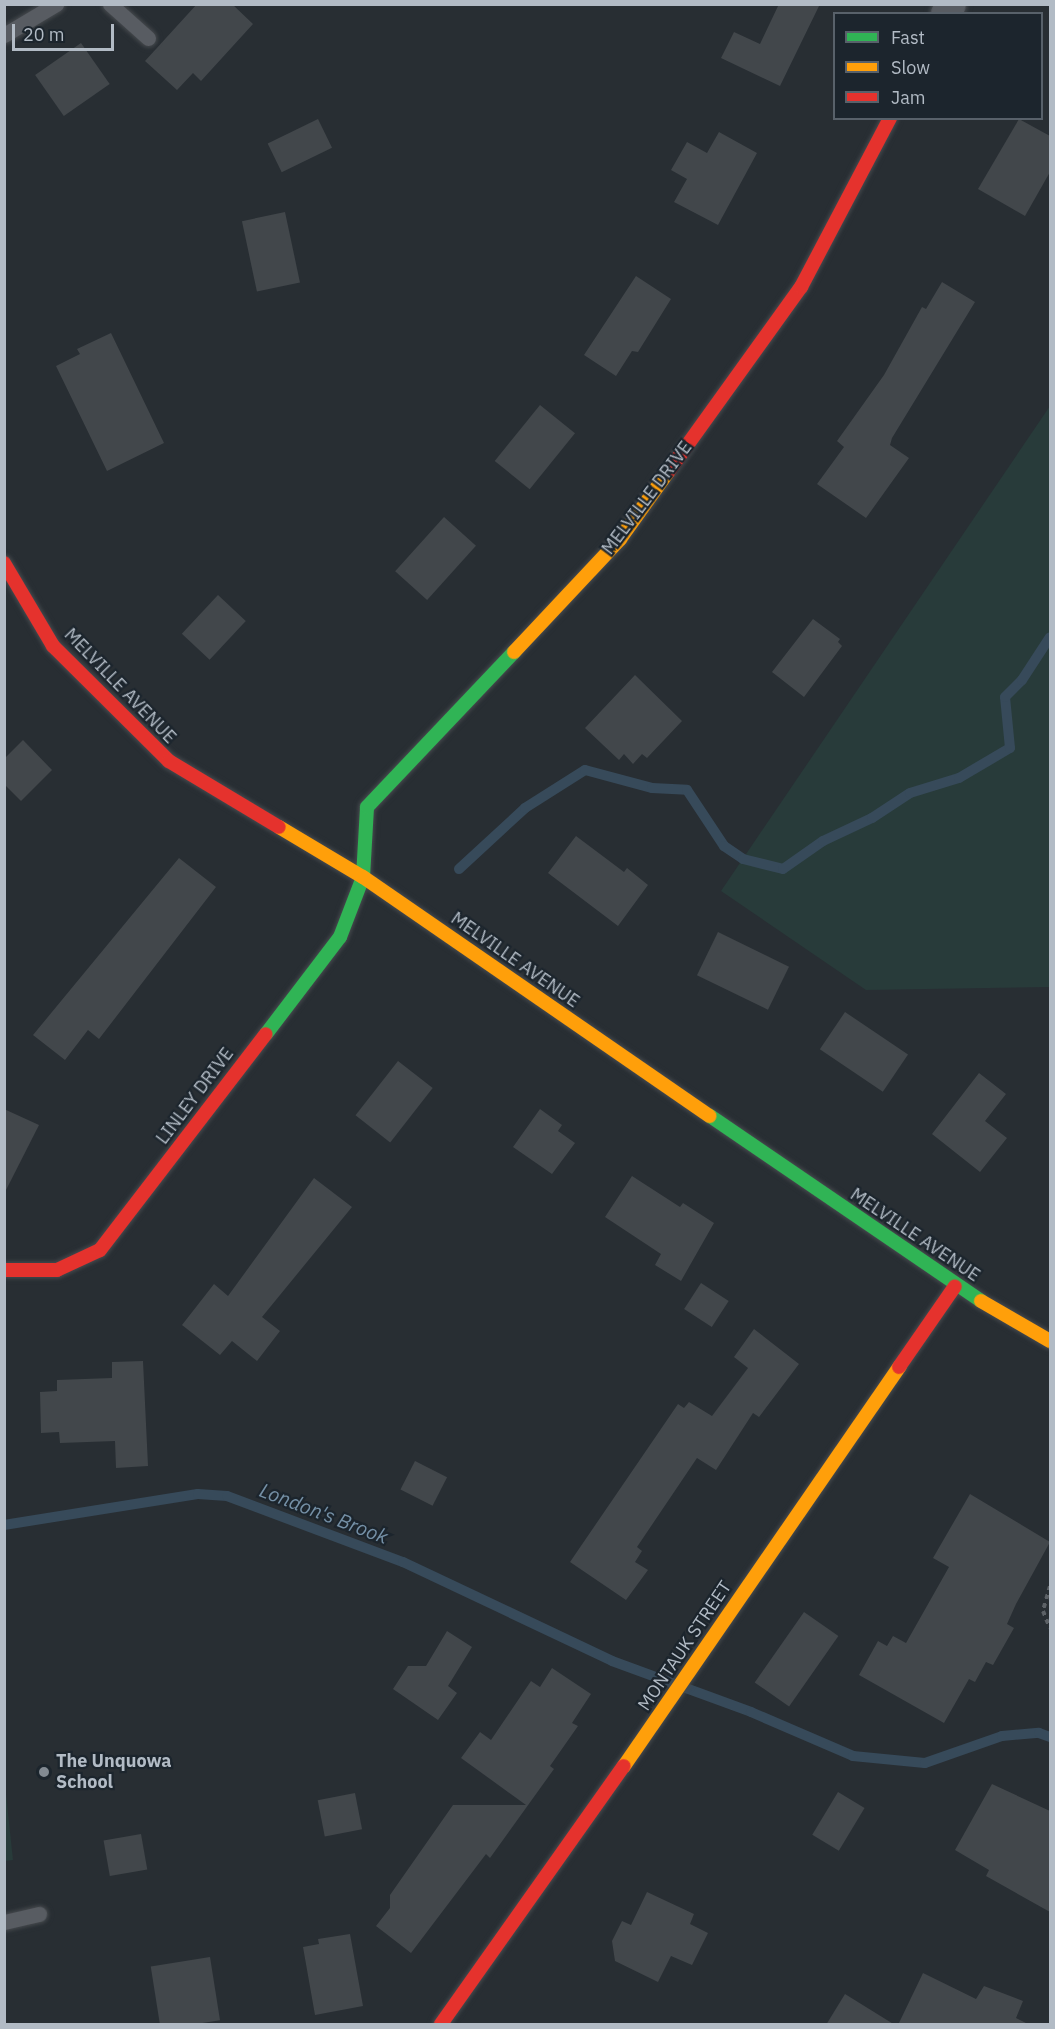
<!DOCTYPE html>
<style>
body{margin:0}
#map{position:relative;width:1055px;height:2029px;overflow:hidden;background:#282e33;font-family:"IBM Plex Sans",sans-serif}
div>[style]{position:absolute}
.green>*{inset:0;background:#283b3a}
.stream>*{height:10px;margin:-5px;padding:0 5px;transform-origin:5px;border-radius:5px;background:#374a5a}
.building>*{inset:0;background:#42474b;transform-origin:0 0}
.path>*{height:4px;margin-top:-2px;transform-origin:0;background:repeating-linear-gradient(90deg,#5c6166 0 4.5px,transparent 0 9px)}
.roads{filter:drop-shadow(0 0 2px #464a4e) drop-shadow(0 0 2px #464a4e)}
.lane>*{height:15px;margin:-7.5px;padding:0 7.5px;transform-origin:7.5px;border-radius:7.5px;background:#585c62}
.street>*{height:30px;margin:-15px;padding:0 15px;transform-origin:15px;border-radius:15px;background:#585c62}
.fast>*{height:14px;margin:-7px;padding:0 7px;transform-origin:7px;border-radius:7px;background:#30b455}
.slow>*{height:14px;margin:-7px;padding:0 7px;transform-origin:7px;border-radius:7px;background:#ff9f0a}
.jam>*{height:14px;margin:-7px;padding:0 7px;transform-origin:7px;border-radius:7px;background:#e5322d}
.dots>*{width:16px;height:16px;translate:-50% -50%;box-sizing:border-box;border:3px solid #1c252d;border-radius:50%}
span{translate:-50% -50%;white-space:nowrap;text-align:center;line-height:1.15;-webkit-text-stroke:4.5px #1c252d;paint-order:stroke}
.street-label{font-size:18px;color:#b2bbc5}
.poi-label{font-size:18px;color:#b2bbc5;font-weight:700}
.left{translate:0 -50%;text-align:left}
.water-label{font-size:20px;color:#7590a6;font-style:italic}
.frame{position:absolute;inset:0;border:6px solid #b2bbc5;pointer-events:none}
.legend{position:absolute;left:833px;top:12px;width:210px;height:108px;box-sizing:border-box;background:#1c252d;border:2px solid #58616a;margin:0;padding:8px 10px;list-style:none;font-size:18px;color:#b2bbc5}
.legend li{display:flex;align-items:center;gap:12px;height:30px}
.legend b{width:30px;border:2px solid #58616a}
.scale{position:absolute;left:12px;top:24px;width:102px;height:27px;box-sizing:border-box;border:3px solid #b2bbc5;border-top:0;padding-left:8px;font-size:18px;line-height:21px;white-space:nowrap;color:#b2bbc5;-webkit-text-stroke:4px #1c252d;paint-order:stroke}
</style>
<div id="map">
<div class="green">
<div style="clip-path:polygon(1050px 406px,1050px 987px,866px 990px,721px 891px)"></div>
<div style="clip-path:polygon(4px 1775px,13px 1860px,5px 1861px,4px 1861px)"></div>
</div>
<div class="stream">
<div style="left:459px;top:869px;width:90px;rotate:-42.7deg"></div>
<div style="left:525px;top:808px;width:71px;rotate:-32.3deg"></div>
<div style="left:585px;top:770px;width:69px;rotate:15deg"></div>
<div style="left:652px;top:788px;width:35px;rotate:3deg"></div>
<div style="left:687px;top:790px;width:67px;rotate:56.5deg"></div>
<div style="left:724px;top:846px;width:23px;rotate:34deg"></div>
<div style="left:743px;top:859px;width:41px;rotate:14deg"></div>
<div style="left:783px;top:869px;width:49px;rotate:-35deg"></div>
<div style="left:823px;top:841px;width:54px;rotate:-25.1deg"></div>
<div style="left:872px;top:818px;width:45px;rotate:-33.3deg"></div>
<div style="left:910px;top:793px;width:51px;rotate:-17deg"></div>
<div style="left:959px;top:778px;width:59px;rotate:-30.5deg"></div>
<div style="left:1010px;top:748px;width:51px;rotate:-95.6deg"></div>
<div style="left:1005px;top:697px;width:24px;rotate:-45deg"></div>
<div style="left:1022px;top:680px;width:51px;rotate:-56.9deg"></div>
<div style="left:4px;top:1525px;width:196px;rotate:-9.1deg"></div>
<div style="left:198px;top:1494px;width:29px;rotate:4deg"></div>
<div style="left:227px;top:1496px;width:188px;rotate:20.6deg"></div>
<div style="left:403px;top:1562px;width:231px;rotate:25.3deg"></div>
<div style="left:612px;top:1661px;width:148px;rotate:20.1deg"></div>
<div style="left:751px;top:1712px;width:111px;rotate:23.3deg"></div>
<div style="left:853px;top:1756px;width:72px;rotate:5.6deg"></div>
<div style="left:925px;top:1763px;width:82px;rotate:-19.3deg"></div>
<div style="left:1002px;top:1736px;width:37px;rotate:-5deg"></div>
<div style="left:1039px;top:1733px;width:12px;rotate:20deg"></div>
</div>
<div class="building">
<div style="clip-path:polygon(197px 4px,232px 4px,253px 24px,201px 81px,193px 73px,177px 90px,145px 61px)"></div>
<div style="clip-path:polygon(779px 4px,820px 4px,780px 86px,721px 58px,734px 32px,760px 44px)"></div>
<div style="left:81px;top:43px;width:50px;height:56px;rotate:55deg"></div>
<div style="left:318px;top:119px;width:32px;height:56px;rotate:64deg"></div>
<div style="clip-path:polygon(1019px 119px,1050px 136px,1050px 172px,1025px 216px,978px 189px)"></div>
<div style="clip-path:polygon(719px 132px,757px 153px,718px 225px,674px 202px,687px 179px,671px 170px,687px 142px,707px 153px)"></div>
<div style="left:285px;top:212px;width:72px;height:44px;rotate:78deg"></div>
<div style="clip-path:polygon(636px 276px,671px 299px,638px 352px,632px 351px,616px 376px,584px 355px)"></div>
<div style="clip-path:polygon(942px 282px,975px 302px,892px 438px,890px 445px,909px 458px,866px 518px,817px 484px,844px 447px,837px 441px,884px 375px,922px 307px,926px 309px)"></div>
<div style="clip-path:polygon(111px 333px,164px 443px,107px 471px,56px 366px,80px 354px,77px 349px)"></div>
<div style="left:540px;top:405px;width:45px;height:72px;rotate:39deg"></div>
<div style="left:444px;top:517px;width:43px;height:73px;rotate:42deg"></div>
<div style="left:218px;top:595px;width:38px;height:53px;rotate:43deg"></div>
<div style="clip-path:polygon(813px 619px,840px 639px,838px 642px,842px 646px,804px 697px,772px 672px)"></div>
<div style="clip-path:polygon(635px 675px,682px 721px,647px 758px,642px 754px,633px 764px,624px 754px,619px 760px,585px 728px)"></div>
<div style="clip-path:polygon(23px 740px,52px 770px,21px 801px,4px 784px,4px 759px)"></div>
<div style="clip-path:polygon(576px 836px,624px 872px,627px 868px,648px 885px,618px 926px,548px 873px)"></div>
<div style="clip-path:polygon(179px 858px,216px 887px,99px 1039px,88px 1030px,65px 1060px,33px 1035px)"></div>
<div style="left:718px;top:932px;width:79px;height:48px;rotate:26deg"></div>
<div style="left:845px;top:1012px;width:76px;height:45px;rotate:34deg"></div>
<div style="left:398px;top:1061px;width:44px;height:69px;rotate:38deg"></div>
<div style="clip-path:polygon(979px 1073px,1006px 1094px,985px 1121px,1007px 1138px,980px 1172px,932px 1134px)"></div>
<div style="clip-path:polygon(4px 1109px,39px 1125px,4px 1194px)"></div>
<div style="clip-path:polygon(540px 1109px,562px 1125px,558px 1131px,575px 1143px,552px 1174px,513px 1147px)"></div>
<div style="clip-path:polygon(632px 1176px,680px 1207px,683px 1203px,714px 1223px,681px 1281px,655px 1265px,661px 1254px,605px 1217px)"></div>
<div style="clip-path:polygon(314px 1178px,352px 1207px,262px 1317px,280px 1331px,257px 1361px,232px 1341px,220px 1355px,182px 1325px,214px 1284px,228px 1296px)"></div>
<div style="left:701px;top:1283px;width:33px;height:31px;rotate:33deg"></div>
<div style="clip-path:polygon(754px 1329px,799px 1364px,759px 1417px,753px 1413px,716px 1470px,697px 1458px,637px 1547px,642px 1551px,635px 1562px,648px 1570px,626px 1600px,570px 1562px,678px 1404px,684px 1408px,689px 1402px,712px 1416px,748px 1368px,734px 1357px)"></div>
<div style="clip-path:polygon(143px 1361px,148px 1466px,116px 1468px,115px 1441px,60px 1443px,59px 1432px,41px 1433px,40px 1392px,57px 1391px,57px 1380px,112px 1378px,112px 1362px)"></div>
<div style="left:415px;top:1461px;width:36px;height:32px;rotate:27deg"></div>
<div style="clip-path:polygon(970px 1494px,1050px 1542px,1016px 1604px,1007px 1624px,1014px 1628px,993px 1665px,986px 1662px,975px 1682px,969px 1679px,944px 1723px,859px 1675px,878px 1641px,887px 1646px,893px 1636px,906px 1643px,949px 1567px,933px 1558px)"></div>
<div style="left:804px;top:1612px;width:42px;height:86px;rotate:35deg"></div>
<div style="clip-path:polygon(447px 1631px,472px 1647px,448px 1686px,457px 1693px,438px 1720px,393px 1689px,408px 1666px,426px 1666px)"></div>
<div style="clip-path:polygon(552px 1668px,591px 1694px,572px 1723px,578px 1726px,550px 1766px,554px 1769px,490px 1858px,486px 1854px,411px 1953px,376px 1926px,390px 1908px,390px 1895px,453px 1805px,526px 1805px,461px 1758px,480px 1732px,491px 1740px,531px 1681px,540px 1687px)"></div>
<div style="clip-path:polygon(992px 1784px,1050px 1811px,1050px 1912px,986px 1876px,989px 1870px,955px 1850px)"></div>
<div style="left:838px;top:1792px;width:31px;height:50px;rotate:31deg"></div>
<div style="left:355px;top:1793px;width:37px;height:38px;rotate:79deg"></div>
<div style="left:141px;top:1834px;width:36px;height:38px;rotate:80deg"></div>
<div style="clip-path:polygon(647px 1892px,694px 1914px,690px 1924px,708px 1933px,692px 1965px,671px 1956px,658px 1982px,615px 1961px,612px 1941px,622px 1921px,631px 1925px)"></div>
<div style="clip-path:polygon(350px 1934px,363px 2006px,315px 2015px,303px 1947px,319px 1944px,318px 1939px)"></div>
<div style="left:210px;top:1957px;width:64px;height:60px;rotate:81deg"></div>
<div style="clip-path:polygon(923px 1973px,976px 1999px,984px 1986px,1023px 2001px,1016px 2018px,1030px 2025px,898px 2025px)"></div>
<div style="clip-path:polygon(845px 1994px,895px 2025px,826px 2025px)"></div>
</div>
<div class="path">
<div style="left:1050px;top:1586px;width:26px;rotate:106deg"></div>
<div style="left:1043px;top:1611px;width:18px;rotate:68deg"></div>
</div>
<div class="roads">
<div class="lane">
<div style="left:110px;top:4px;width:51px;rotate:41.8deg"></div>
<div style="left:4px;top:35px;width:61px;rotate:-30.8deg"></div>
<div style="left:4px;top:1922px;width:36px;rotate:-13deg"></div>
</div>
<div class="street">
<div style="left:946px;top:14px;width:11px;rotate:-63deg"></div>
</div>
<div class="fast">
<div style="left:266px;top:1034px;width:122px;rotate:-52.7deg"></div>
<div style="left:340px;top:937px;width:64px;rotate:-69deg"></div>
<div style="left:363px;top:877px;width:70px;rotate:-86.7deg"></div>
<div style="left:367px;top:807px;width:214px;rotate:-46.5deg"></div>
<div style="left:710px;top:1116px;width:328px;rotate:34.3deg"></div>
</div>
<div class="slow">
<div style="left:514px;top:652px;width:155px;rotate:-46.8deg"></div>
<div style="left:620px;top:539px;width:82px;rotate:-54.4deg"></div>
<div style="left:279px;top:827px;width:98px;rotate:30.8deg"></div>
<div style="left:363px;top:877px;width:421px;rotate:34.6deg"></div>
<div style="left:981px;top:1301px;width:80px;rotate:30.1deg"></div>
<div style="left:624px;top:1766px;width:485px;rotate:-55.4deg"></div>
</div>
<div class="jam">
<div style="left:668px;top:472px;width:228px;rotate:-54.3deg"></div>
<div style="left:801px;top:287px;width:191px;rotate:-62.2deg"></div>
<div style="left:4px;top:563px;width:96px;rotate:59.4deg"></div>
<div style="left:53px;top:646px;width:163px;rotate:44.8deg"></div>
<div style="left:169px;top:761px;width:128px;rotate:31deg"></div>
<div style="left:4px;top:1270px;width:53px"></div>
<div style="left:57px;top:1270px;width:47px;rotate:-24.9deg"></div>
<div style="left:100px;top:1250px;width:272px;rotate:-52.5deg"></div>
<div style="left:899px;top:1367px;width:98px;rotate:-55.3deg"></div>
<div style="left:441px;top:2024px;width:316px;rotate:-54.7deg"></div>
</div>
</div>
<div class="dots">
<div style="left:44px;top:1772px;background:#828a92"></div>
</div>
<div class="street-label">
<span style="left:647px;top:498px;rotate:-53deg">MELVILLE DRIVE</span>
<span style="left:120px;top:686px;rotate:46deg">MELVILLE AVENUE</span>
<span style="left:515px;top:960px;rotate:35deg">MELVILLE AVENUE</span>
<span style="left:195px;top:1096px;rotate:-53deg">LINLEY DRIVE</span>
<span style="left:915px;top:1235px;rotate:34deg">MELVILLE AVENUE</span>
<span style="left:685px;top:1646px;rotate:-56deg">MONTAUK STREET</span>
</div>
<div class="poi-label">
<span class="left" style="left:56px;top:1772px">The Unquowa<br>School</span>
</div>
<div class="water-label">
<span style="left:324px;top:1513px;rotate:21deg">London's Brook</span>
</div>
<div class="frame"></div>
<ul class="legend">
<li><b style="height:8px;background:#30b455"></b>Fast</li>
<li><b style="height:8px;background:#ff9f0a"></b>Slow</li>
<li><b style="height:8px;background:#e5322d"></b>Jam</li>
</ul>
<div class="scale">20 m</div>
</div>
